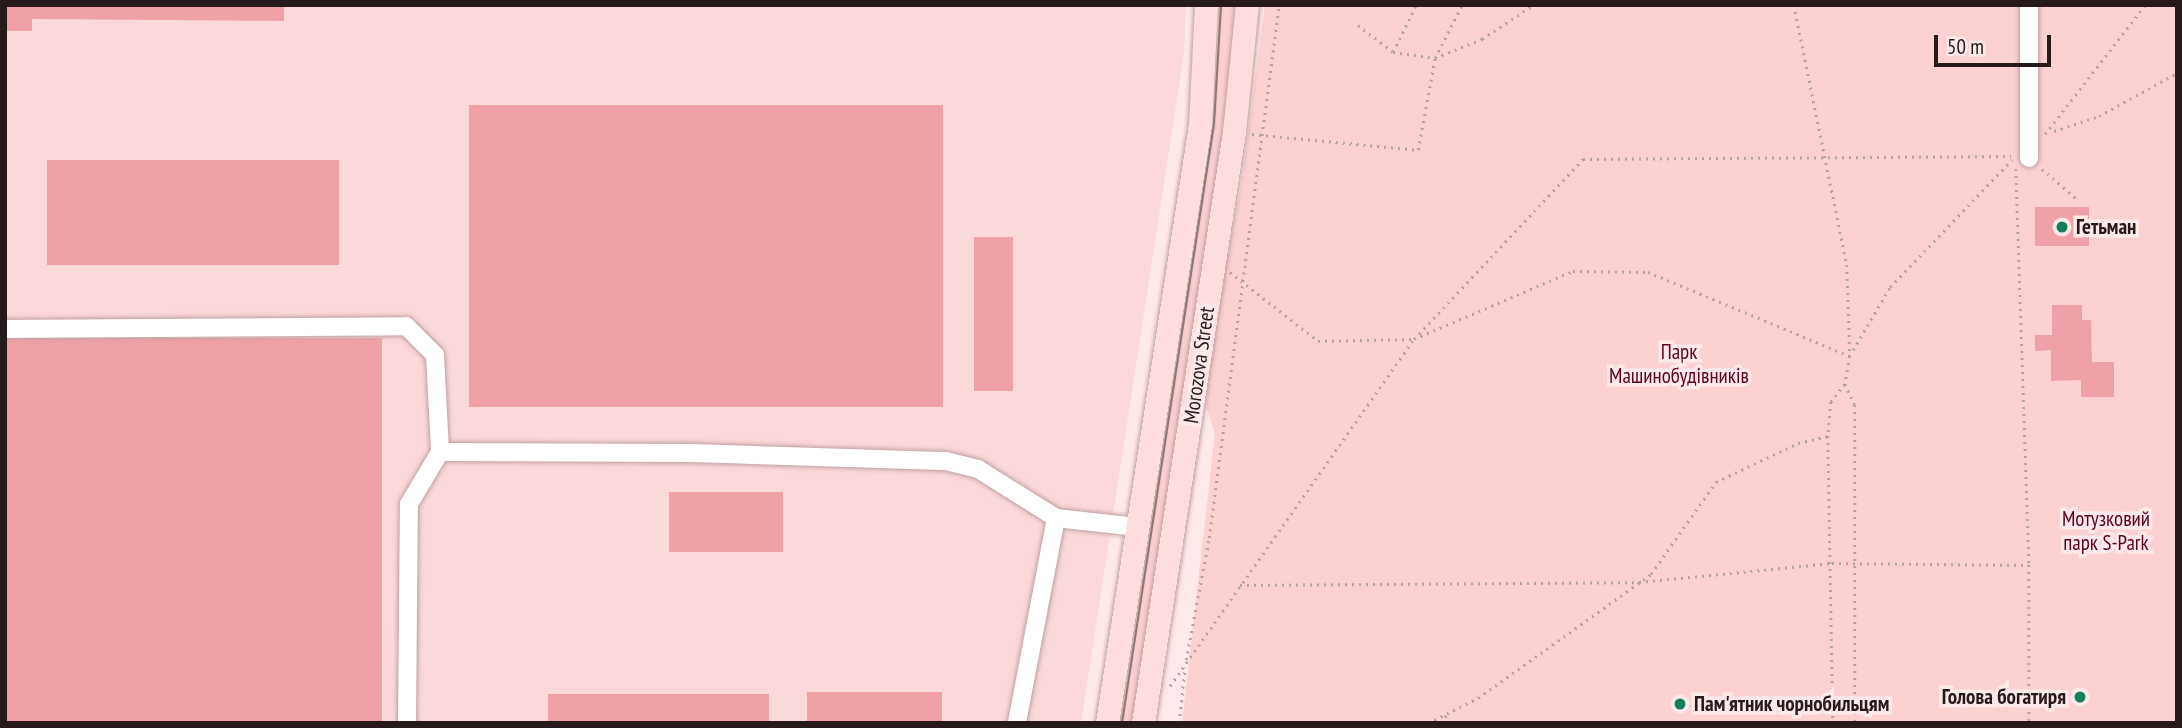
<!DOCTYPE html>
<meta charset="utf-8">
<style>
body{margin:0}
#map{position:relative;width:2182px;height:728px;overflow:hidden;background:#fee9ea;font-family:"PT Sans Narrow",sans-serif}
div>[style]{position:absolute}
.built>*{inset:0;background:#fbd8da}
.green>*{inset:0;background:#fdd0d2}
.building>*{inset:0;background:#f0a1a7;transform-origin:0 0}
.path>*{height:2.5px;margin-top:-1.25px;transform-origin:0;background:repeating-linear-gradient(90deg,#b7a5a6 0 2px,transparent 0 7px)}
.roads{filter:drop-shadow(0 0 2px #c0a0a2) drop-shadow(0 0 2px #c0a0a2)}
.minor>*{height:18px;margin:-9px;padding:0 9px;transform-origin:9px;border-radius:9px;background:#fff}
.major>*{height:23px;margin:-11.5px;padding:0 11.5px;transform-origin:11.5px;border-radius:11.5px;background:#ffdddf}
.tram>*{height:2px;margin:-1px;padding:0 1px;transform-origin:1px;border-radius:1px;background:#887879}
.dots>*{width:19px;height:19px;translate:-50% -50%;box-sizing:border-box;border:4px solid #fee9ea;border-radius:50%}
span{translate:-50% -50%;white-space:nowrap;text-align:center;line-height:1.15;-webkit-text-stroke:7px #fee9ea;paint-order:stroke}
.poi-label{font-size:21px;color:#261a1b;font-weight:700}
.left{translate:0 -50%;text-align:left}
.right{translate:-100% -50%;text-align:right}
.park-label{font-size:21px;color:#5f001b}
.street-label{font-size:21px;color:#261a1b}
.frame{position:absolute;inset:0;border:7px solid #261a1b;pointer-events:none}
.scale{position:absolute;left:1934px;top:35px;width:117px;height:32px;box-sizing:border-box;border:4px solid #261a1b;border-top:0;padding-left:9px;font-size:21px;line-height:24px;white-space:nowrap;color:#261a1b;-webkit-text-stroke:5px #fee9ea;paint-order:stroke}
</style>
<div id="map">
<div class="built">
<div style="clip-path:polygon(5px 5px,1186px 5px,1184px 53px,1081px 723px,5px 723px)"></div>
</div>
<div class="green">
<div style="clip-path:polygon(1213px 5px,1235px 5px,1225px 136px,1138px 723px,1114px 723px)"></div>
<div style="clip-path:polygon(1265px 5px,2177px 5px,2177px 723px,1182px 723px,1215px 434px,1206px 406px,1212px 331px,1241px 186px)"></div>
</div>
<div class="building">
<div style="clip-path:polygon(5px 5px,284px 5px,284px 21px,32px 19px,32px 31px,5px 31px)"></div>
<div style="left:469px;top:105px;width:474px;height:302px"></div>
<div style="left:47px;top:160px;width:292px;height:105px"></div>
<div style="left:2035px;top:207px;width:54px;height:39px"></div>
<div style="left:974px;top:237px;width:39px;height:154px"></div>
<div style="clip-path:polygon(2052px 305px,2082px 305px,2082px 320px,2091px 320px,2092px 362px,2114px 362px,2114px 397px,2081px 397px,2081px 380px,2051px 381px,2051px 350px,2035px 351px,2035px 335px,2052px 335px)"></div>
<div style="left:382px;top:338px;width:385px;height:375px;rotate:90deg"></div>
<div style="left:669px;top:492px;width:114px;height:60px"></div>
<div style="left:807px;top:692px;width:135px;height:31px"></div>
<div style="left:548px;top:694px;width:221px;height:29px"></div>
</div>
<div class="path">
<div style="left:1794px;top:5px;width:265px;rotate:78.5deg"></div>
<div style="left:1847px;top:265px;width:91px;rotate:88.1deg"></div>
<div style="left:1358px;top:25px;width:44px;rotate:37.6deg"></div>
<div style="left:1393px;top:52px;width:42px;rotate:8.1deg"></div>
<div style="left:1435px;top:58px;width:51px;rotate:-22deg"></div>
<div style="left:1482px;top:39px;width:61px;rotate:-33.7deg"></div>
<div style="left:1393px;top:52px;width:52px;rotate:-63.9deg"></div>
<div style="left:2054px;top:131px;width:47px;rotate:-18.4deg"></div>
<div style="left:2099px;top:116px;width:89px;rotate:-28.9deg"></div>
<div style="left:1252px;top:134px;width:167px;rotate:5.5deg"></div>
<div style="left:1418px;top:150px;width:94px;rotate:-79.5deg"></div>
<div style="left:1435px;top:58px;width:59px;rotate:-63deg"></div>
<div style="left:2045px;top:134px;width:163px;rotate:-52.2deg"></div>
<div style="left:2016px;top:169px;width:396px;rotate:88.1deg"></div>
<div style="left:2042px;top:169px;width:46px;rotate:40.6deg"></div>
<div style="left:1230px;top:272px;width:112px;rotate:38.1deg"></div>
<div style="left:1318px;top:341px;width:96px;rotate:-1.2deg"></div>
<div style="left:1414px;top:339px;width:173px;rotate:-23.2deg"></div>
<div style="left:1573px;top:271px;width:75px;rotate:0.8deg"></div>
<div style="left:1648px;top:272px;width:219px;rotate:22.6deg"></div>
<div style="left:1850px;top:356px;width:28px;rotate:100deg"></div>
<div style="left:1845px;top:384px;width:23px;rotate:128deg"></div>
<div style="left:1831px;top:402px;width:34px;rotate:95deg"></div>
<div style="left:1828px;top:436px;width:287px;rotate:89deg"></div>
<div style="left:1853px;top:350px;width:73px;rotate:-59.6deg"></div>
<div style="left:1890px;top:287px;width:176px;rotate:-46.2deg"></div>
<div style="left:1845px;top:384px;width:23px;rotate:65deg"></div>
<div style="left:1855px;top:405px;width:318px;rotate:90deg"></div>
<div style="left:1240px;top:585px;width:399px;rotate:-0.4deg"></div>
<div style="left:1639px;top:582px;width:194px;rotate:-5.6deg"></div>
<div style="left:1832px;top:563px;width:197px;rotate:0.6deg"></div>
<div style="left:2029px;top:565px;width:158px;rotate:90deg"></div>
<div style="left:1186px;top:660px;width:124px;rotate:-79.3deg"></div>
<div style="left:1209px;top:538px;width:538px;rotate:-82.52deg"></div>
<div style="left:1170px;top:686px;width:424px;rotate:-54.9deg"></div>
<div style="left:1414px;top:339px;width:247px;rotate:-46.8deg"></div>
<div style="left:1583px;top:159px;width:428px;rotate:-0.4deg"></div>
<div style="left:1179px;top:723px;width:56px;rotate:-83.9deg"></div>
<div style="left:1428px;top:723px;width:56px;rotate:-26.6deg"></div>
<div style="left:1478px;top:698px;width:213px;rotate:-35.6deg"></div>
<div style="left:1651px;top:574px;width:113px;rotate:-54.8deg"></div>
<div style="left:1716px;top:482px;width:91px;rotate:-25.4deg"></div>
<div style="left:1798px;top:443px;width:31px;rotate:-13deg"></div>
<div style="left:1441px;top:723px;width:14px;rotate:-56deg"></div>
</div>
<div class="roads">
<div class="minor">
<div style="left:2029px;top:5px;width:153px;rotate:90deg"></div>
<div style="left:5px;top:329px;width:401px;rotate:-0.4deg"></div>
<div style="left:406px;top:326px;width:41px;rotate:45deg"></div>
<div style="left:435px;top:355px;width:97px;rotate:87deg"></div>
<div style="left:1056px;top:518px;width:82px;rotate:6.3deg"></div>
<div style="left:407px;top:723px;width:219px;rotate:-89.5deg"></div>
<div style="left:409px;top:504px;width:61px;rotate:-59.2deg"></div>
<div style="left:440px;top:452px;width:251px;rotate:0.2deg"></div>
<div style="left:691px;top:453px;width:255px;rotate:1.8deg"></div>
<div style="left:946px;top:461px;width:33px;rotate:14deg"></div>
<div style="left:978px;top:469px;width:92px;rotate:32.1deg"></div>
<div style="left:1056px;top:518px;width:209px;rotate:100.8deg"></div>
</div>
<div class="major">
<div style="left:1107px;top:723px;width:606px;rotate:-81.17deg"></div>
<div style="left:1200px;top:124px;width:119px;rotate:-87.1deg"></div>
<div style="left:1143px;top:723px;width:598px;rotate:-81.25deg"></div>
<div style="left:1234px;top:132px;width:128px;rotate:-84.2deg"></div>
</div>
</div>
<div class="tram">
<div style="left:1122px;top:723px;width:606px;rotate:-81.27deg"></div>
<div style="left:1214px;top:124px;width:119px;rotate:-86.6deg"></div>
</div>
<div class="dots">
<div style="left:2062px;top:227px;background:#13805c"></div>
<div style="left:2080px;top:697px;background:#13805c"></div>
<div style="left:1680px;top:704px;background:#13805c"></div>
</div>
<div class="poi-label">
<span class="left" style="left:2076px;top:227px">Гетьман</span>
<span class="right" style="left:2066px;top:697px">Голова богатиря</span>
<span class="left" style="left:1694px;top:704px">Пам'ятник чорнобильцям</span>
</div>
<div class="park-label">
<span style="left:1679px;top:364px">Парк<br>Машинобудівників</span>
<span style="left:2106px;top:531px">Мотузковий<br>парк S-Park</span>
</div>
<div class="street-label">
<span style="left:1199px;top:365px;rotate:-82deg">Morozova Street</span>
</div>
<div class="frame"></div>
<div class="scale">50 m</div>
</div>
